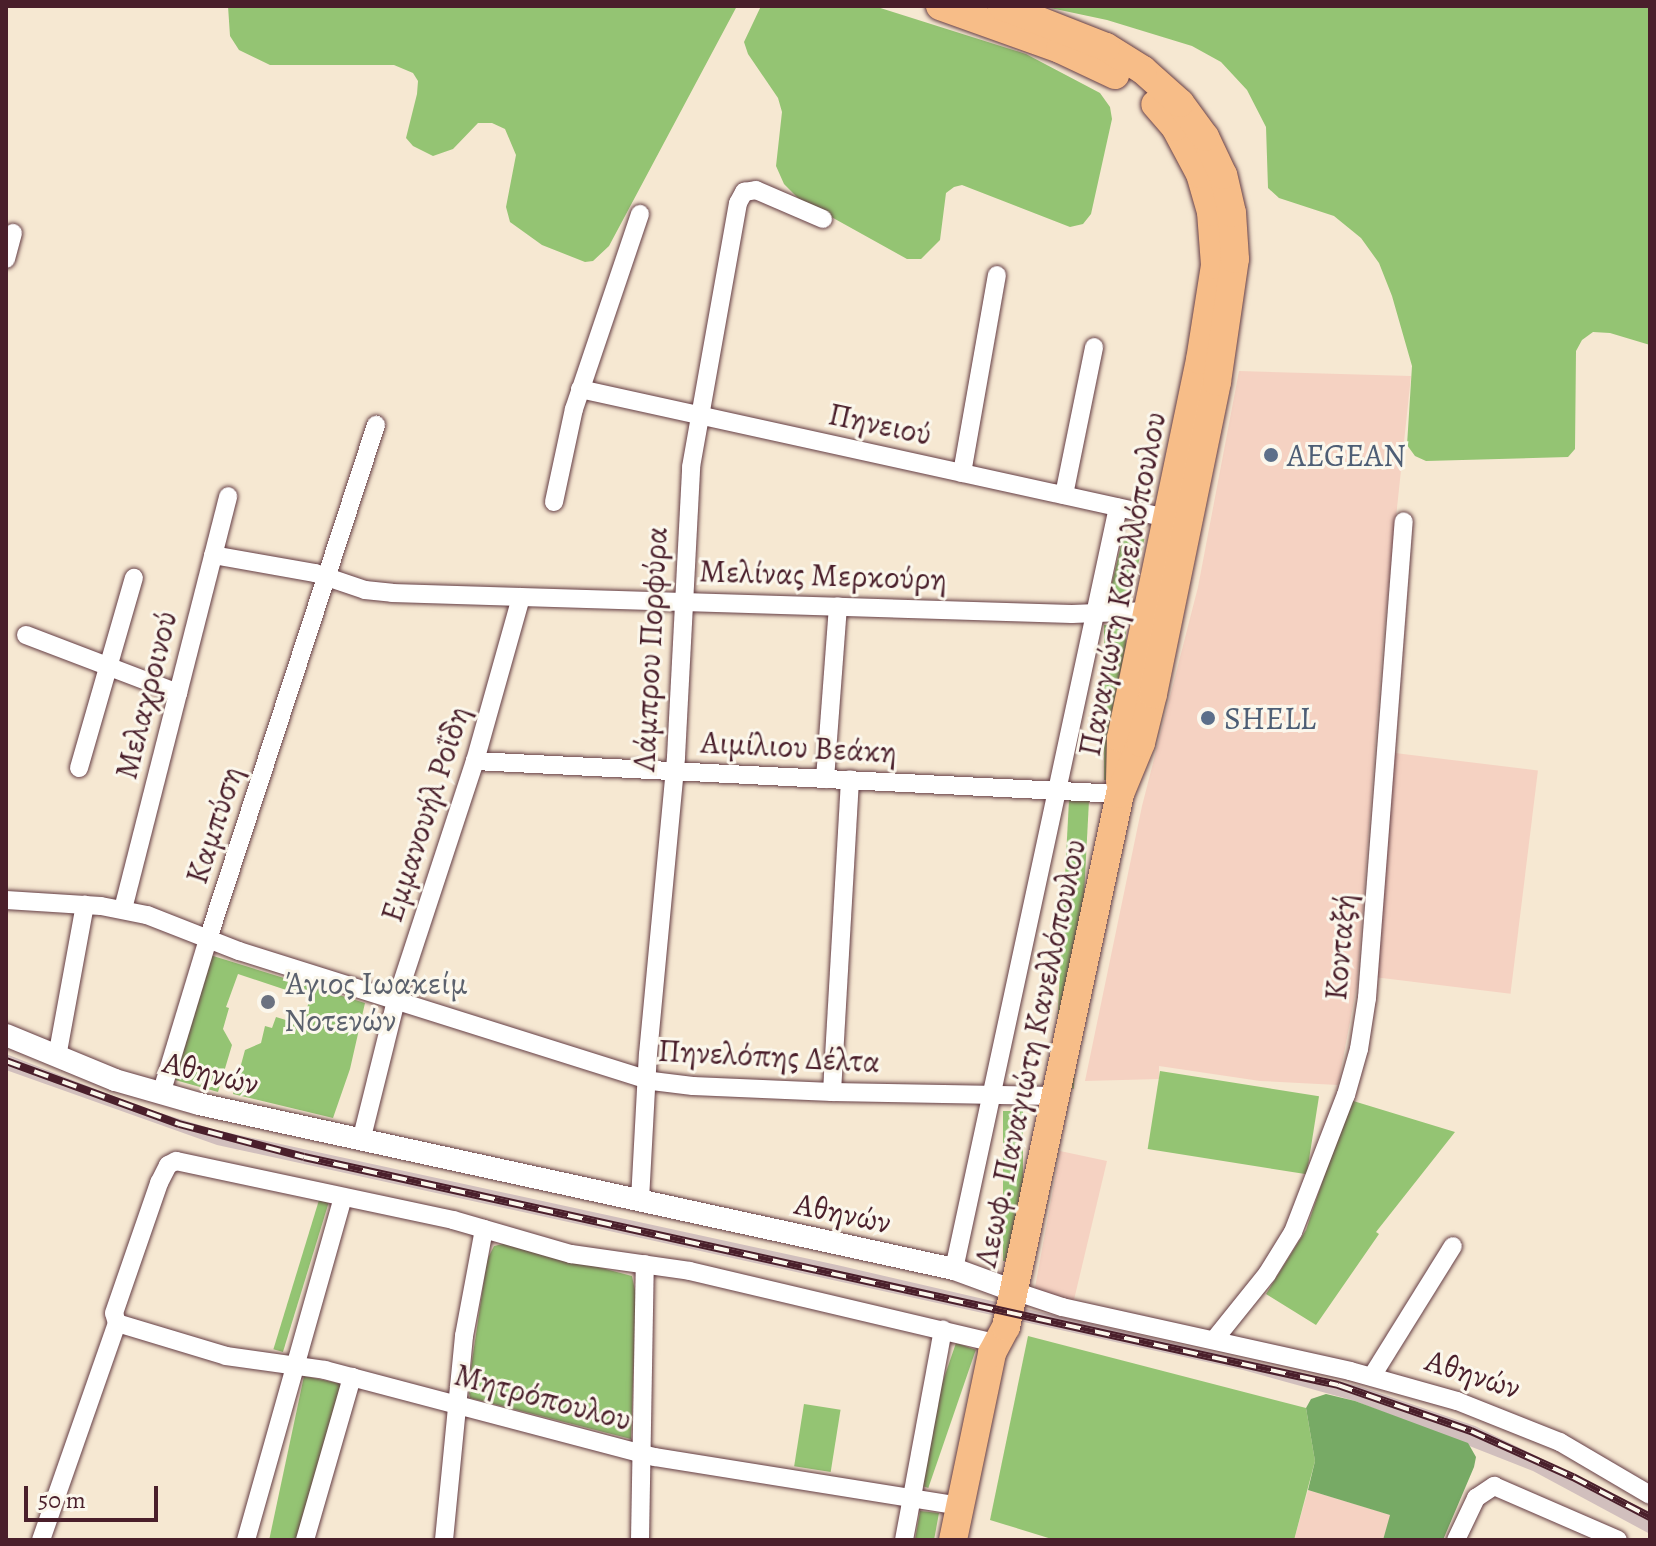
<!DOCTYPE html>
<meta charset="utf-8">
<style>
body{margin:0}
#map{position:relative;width:1656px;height:1546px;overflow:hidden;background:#f6e8d2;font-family:Alegreya,serif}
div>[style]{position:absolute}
.built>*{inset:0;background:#f5d2c2;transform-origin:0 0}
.industrial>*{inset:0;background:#d1bfbd}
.green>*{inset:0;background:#94c473;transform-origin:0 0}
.forest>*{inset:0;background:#77aa65}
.roads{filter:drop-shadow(0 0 2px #643d44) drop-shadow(0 0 2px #643d44)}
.minor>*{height:18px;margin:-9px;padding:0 9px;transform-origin:9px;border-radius:9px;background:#fff}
.tertiary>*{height:22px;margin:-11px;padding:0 11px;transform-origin:11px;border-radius:11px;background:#fff}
.primary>*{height:28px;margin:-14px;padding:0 14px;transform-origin:14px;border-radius:14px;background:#f7bd88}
.rail>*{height:8px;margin-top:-4px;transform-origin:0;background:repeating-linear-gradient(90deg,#fbf7ec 0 15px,#4a1f2b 0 30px);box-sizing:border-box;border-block:2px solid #4a1f2b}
.dots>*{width:22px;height:22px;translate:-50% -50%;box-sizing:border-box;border:4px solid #fbf7ec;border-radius:50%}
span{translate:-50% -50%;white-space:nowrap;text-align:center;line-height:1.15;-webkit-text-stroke:6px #fbf7ec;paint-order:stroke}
.street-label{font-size:32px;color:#4a1f2b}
.service-label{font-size:32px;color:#4e5e75}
.left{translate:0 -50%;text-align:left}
.worship-label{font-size:32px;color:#5b616d}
.frame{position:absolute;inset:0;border:8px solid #4a1f2b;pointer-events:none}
.scale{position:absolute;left:24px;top:1486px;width:134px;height:36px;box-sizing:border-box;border:4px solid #4a1f2b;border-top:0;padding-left:10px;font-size:24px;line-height:28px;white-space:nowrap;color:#4a1f2b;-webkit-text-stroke:6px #fbf7ec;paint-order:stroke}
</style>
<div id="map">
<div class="built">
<div style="clip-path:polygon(1239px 371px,1411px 376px,1383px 640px,1357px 985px,1338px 1085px,1260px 1081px,1159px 1066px,1159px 1079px,1085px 1081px,1142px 806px,1198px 587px)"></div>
<div style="left:1395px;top:753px;width:144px;height:225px;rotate:7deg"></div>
<div style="clip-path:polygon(1060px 1151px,1107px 1161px,1073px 1304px,1034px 1293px)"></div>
<div style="clip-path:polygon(1308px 1490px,1391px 1515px,1383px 1540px,1294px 1540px)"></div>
</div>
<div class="industrial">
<div style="clip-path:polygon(6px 1054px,144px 1108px,216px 1130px,837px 1265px,1359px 1386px,1475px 1426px,1646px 1510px,1650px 1512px,1650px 1534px,1533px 1471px,1355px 1401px,1243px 1370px,217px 1145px,6px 1070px)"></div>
</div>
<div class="green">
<div style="clip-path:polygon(228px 6px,737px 6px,609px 246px,593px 261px,585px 262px,542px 245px,510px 222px,506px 207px,516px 155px,505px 129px,492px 123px,478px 123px,453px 149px,433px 156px,413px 146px,406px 138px,417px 94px,418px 81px,413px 73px,394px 65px,270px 65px,239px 50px,230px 36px)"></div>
<div style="clip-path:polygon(761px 6px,874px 6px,1026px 54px,1100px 93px,1110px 107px,1112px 119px,1091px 214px,1083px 224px,1070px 227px,962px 185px,954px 187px,946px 193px,940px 240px,921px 259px,907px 259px,799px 199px,784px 184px,776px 166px,782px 112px,778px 98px,748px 54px,744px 42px)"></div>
<div style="clip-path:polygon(1041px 6px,1650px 6px,1650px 345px,1610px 333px,1593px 332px,1582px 340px,1576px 351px,1575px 449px,1568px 457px,1426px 461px,1415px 456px,1407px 445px,1412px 366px,1392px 296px,1379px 263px,1361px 238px,1334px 216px,1279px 198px,1268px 188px,1266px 127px,1247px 90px,1221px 62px,1192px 46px,1107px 20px)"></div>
<div style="left:1124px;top:534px;width:21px;height:62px;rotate:14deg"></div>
<div style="left:1104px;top:625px;width:22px;height:155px"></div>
<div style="left:1069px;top:800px;width:20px;height:288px;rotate:3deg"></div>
<div style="clip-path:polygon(210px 955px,365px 1003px,350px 1069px,333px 1118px,233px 1094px,245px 1050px,261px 1043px,265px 1026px,272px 1028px,276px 1017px,302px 1025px,310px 998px,238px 974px,226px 1007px,229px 1008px,223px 1029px,232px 1045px,218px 1092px,175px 1080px)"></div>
<div style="left:1160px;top:1071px;width:161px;height:79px;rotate:9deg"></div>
<div style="clip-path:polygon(1350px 1100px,1455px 1132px,1376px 1232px,1379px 1234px,1316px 1325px,1266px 1294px,1306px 1230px)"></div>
<div style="left:1003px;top:1111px;width:20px;height:150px"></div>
<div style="left:319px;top:1200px;width:10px;height:156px;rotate:17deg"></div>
<div style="clip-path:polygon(507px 1243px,632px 1276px,636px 1295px,631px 1439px,470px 1398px,468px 1388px,487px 1260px,494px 1246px)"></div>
<div style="clip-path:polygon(1028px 1336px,1306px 1408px,1315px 1461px,1294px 1540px,1055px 1540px,990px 1520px)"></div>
<div style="left:956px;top:1343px;width:21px;height:146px;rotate:19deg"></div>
<div style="left:304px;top:1376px;width:39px;height:170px;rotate:12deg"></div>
<div style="left:804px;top:1404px;width:37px;height:63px;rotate:9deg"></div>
<div style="clip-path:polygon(920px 1511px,939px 1513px,934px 1540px,915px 1540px)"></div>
</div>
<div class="forest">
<div style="clip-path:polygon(1326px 1394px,1355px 1401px,1468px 1443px,1476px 1457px,1474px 1467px,1443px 1540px,1383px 1540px,1390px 1515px,1308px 1490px,1315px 1461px,1306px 1408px,1311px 1399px)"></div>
</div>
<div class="roads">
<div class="minor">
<div style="left:6px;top:259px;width:27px;rotate:-75deg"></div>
<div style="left:580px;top:389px;width:601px;rotate:12.39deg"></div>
<div style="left:962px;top:473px;width:201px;rotate:-80deg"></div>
<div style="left:1064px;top:495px;width:151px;rotate:-78.5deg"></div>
<div style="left:554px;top:502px;width:95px;rotate:-77.9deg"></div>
<div style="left:574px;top:409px;width:206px;rotate:-71.3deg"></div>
<div style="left:213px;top:555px;width:104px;rotate:10deg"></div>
<div style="left:315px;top:573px;width:53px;rotate:18.8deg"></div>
<div style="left:365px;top:590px;width:27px;rotate:6deg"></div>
<div style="left:392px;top:593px;width:680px;rotate:1.77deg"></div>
<div style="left:1072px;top:614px;width:76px;rotate:-2.3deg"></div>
<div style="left:26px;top:635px;width:163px;rotate:20.9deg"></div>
<div style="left:475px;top:761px;width:646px;rotate:2.93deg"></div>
<div style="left:79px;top:768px;width:198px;rotate:-73.9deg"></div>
<div style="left:825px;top:779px;width:173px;rotate:-85.7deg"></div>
<div style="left:6px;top:900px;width:95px;rotate:3.6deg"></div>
<div style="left:101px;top:906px;width:47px;rotate:11.1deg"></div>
<div style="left:147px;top:915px;width:99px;rotate:21.4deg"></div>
<div style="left:239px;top:951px;width:433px;rotate:17.5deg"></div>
<div style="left:652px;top:1081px;width:41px;rotate:7deg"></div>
<div style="left:693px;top:1086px;width:139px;rotate:2.5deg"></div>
<div style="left:832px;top:1092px;width:223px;rotate:1deg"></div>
<div style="left:123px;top:909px;width:426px;rotate:-75.7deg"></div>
<div style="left:57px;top:1057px;width:155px;rotate:-79.6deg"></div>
<div style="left:832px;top:1092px;width:313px;rotate:-86.7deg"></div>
<div style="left:161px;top:1094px;width:162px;rotate:-73.1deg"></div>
<div style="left:208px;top:939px;width:541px;rotate:-71.9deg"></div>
<div style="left:361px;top:1141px;width:144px;rotate:-76deg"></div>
<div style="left:396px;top:1001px;width:253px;rotate:-71.8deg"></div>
<div style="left:475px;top:761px;width:170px;rotate:-74.3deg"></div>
<div style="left:640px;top:1200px;width:146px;rotate:-86.9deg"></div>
<div style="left:648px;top:1054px;width:298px;rotate:-84.6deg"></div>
<div style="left:676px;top:757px;width:290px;rotate:-87deg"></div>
<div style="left:691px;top:467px;width:268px;rotate:-79.9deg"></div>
<div style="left:738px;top:203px;width:13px;rotate:-61deg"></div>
<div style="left:744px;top:192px;width:12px;rotate:-9deg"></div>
<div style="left:756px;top:190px;width:73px;rotate:23.4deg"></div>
<div style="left:954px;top:1269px;width:779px;rotate:-77.85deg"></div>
<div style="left:1014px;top:1291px;width:51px;rotate:18.4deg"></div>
<div style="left:1062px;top:1307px;width:295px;rotate:12.5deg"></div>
<div style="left:1350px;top:1371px;width:111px;rotate:15.7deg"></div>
<div style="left:1457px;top:1401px;width:111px;rotate:21.7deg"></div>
<div style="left:1560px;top:1442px;width:104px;rotate:30.5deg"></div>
<div style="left:117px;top:1323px;width:10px;rotate:-107deg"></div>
<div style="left:114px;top:1313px;width:138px;rotate:-70.9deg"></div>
<div style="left:159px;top:1183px;width:20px;rotate:-63deg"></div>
<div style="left:168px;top:1165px;width:9px;rotate:-27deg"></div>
<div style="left:176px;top:1161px;width:283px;rotate:12deg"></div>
<div style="left:453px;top:1220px;width:123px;rotate:16.1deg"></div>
<div style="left:571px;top:1254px;width:120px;rotate:8.1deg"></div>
<div style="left:690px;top:1271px;width:313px;rotate:13.3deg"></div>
<div style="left:117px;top:1323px;width:114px;rotate:16.8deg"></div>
<div style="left:226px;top:1356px;width:100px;rotate:8deg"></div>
<div style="left:325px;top:1370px;width:341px;rotate:14.8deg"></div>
<div style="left:655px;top:1457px;width:309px;rotate:9.1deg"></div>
<div style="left:1214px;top:1340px;width:85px;rotate:-51.2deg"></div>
<div style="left:1267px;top:1274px;width:49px;rotate:-58.2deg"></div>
<div style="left:1293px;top:1232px;width:147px;rotate:-68.9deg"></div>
<div style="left:1346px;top:1095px;width:48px;rotate:-74.2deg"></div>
<div style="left:1359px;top:1049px;width:52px;rotate:-81.1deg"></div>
<div style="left:1367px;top:998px;width:478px;rotate:-85.6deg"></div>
<div style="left:1372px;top:1376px;width:153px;rotate:-58.1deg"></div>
<div style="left:41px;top:1540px;width:230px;rotate:-70.7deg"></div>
<div style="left:246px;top:1540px;width:356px;rotate:-74.2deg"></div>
<div style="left:305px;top:1540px;width:170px;rotate:-73.9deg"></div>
<div style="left:444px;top:1540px;width:205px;rotate:-84.4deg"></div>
<div style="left:464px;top:1336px;width:109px;rotate:-79.4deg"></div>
<div style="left:640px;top:1540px;width:276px;rotate:-89deg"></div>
<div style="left:904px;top:1540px;width:214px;rotate:-79.5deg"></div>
<div style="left:1456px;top:1540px;width:47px;rotate:-64.5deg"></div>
<div style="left:1476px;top:1498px;width:22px;rotate:-34deg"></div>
<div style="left:1494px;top:1486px;width:135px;rotate:23.5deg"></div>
</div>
<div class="tertiary">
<div style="left:6px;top:1035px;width:118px;rotate:22.4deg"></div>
<div style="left:115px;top:1080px;width:87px;rotate:15.9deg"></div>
<div style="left:199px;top:1104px;width:773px;rotate:12.33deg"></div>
<div style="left:954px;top:1269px;width:64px;rotate:20.1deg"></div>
</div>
<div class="primary">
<div style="left:940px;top:6px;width:127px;rotate:19.7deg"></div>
<div style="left:1060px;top:49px;width:61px;rotate:25.3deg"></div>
<div style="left:1120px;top:781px;width:43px;rotate:-88.7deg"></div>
<div style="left:1121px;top:738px;width:386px;rotate:-78.2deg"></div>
<div style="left:1200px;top:360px;width:96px;rotate:-81deg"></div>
<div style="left:1215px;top:265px;width:53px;rotate:-94.3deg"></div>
<div style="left:1211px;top:212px;width:40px;rotate:-106deg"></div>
<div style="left:1200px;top:174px;width:53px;rotate:-118deg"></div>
<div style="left:1175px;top:127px;width:30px;rotate:-131deg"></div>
<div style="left:953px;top:1540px;width:191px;rotate:-78.2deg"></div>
<div style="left:992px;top:1353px;width:30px;rotate:-62deg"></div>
<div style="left:1006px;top:1327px;width:545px;rotate:-77.93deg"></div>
<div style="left:1120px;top:794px;width:55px;rotate:-67.6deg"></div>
<div style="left:1141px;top:743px;width:50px;rotate:-76.2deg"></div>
<div style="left:1153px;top:694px;width:318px;rotate:-78.4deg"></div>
<div style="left:1217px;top:382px;width:124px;rotate:-81.7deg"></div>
<div style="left:1235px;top:259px;width:46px;rotate:-93.7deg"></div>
<div style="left:1232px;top:213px;width:39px;rotate:-103deg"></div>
<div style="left:1223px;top:175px;width:42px;rotate:-115.3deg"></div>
<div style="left:1205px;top:137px;width:42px;rotate:-126.3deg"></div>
<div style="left:1180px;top:103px;width:50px;rotate:-138.3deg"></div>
<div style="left:1143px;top:70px;width:44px;rotate:-148.1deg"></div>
<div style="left:1106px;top:47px;width:112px;rotate:-158.5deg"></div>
</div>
</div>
<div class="rail">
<div style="left:6px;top:1061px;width:184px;rotate:20deg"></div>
<div style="left:179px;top:1124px;width:129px;rotate:14.8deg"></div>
<div style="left:304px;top:1157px;width:1059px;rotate:12.43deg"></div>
<div style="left:1338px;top:1385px;width:141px;rotate:19.1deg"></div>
<div style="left:1471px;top:1431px;width:112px;rotate:24.3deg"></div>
<div style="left:1573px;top:1477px;width:87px;rotate:27.5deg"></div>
</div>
<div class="dots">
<div style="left:1271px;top:455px;background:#5c6f8a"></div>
<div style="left:1208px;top:718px;background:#5c6f8a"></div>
<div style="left:268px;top:1002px;background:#6b7280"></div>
</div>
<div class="street-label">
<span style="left:880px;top:424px;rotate:12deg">Πηνειού</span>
<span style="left:823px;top:575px;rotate:2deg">Μελίνας Μερκούρη</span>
<span style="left:1122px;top:584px;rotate:-79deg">Παναγιώτη Κανελλόπουλου</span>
<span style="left:650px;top:649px;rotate:-87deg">Λάμπρου Πορφύρα</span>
<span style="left:146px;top:695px;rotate:-76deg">Μελαχροινού</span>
<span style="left:799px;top:747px;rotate:3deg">Αιμίλιου Βεάκη</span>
<span style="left:425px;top:814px;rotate:-72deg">Εμμανουήλ Ροΐδη</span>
<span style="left:214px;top:825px;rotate:-72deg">Καμπύση</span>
<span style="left:1340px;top:947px;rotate:-85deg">Κονταξή</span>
<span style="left:1030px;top:1053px;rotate:-78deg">Λεωφ. Παναγιώτη Κανελλόπουλου</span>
<span style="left:769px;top:1056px;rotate:3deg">Πηνελόπης Δέλτα</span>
<span style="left:211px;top:1073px;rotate:14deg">Αθηνών</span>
<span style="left:843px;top:1213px;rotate:12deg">Αθηνών</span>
<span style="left:1473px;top:1374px;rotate:18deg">Αθηνών</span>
<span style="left:543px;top:1397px;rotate:15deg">Μητρόπουλου</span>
</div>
<div class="service-label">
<span class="left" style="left:1287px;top:455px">AEGEAN</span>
<span class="left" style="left:1224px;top:718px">SHELL</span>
</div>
<div class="worship-label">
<span class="left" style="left:284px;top:1002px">Άγιος Ιωακείμ<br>Νοτενών</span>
</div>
<div class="frame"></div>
<div class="scale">50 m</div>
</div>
